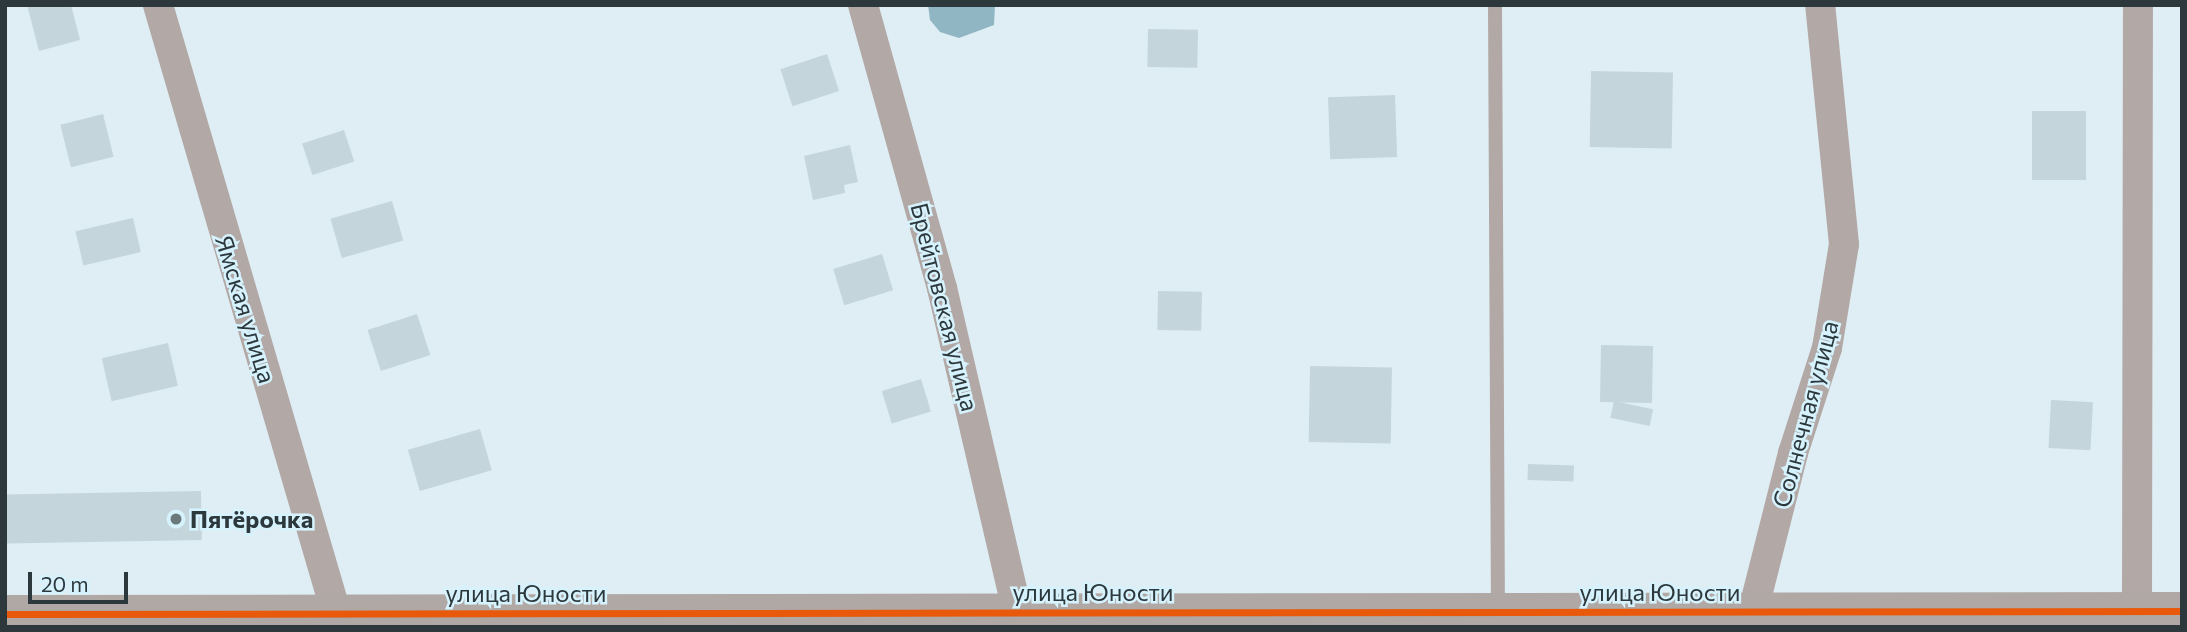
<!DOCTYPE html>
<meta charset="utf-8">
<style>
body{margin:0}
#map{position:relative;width:2187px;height:632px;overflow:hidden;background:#dfeef4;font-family:Commissioner,sans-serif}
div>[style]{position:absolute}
.water>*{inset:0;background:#90b6c4}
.building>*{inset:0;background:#c5d5dc;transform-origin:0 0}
.lane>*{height:14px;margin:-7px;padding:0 7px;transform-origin:7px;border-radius:7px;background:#b2a8a6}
.street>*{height:30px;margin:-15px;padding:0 15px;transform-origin:15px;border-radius:15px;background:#b2a8a6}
.secondary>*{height:38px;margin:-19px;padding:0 19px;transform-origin:19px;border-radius:19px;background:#afa8a5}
.cycleway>*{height:7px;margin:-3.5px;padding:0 3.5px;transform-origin:3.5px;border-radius:3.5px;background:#e8590c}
.dots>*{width:19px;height:19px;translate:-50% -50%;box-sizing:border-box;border:4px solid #d6f2fd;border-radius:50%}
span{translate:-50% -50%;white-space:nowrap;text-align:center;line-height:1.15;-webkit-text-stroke:5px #d6f2fd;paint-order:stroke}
.street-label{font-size:24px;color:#2d383c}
.poi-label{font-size:24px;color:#2d383c;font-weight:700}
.left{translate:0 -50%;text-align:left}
.frame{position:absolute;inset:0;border:7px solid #2d383c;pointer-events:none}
.scale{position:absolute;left:28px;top:572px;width:100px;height:32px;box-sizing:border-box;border:4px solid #2d383c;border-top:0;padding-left:9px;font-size:21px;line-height:24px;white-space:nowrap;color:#2d383c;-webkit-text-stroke:5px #d6f2fd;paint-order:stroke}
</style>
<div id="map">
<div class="water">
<div style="clip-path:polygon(928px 5px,995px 5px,994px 25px,959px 38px,940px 32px,930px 20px)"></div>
</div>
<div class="building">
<div style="clip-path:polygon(27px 5px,71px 5px,80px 40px,39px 51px)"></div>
<div style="left:1148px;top:29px;width:50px;height:38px;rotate:1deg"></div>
<div style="left:827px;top:54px;width:39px;height:49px;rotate:72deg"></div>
<div style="left:1591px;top:71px;width:82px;height:76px;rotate:1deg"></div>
<div style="left:1395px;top:95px;width:62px;height:67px;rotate:88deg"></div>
<div style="left:2032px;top:111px;width:54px;height:69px"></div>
<div style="left:103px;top:114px;width:44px;height:44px;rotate:76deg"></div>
<div style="left:344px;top:130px;width:33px;height:44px;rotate:72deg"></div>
<div style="clip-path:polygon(850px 145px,858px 182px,844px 185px,845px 193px,813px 200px,804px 156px)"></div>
<div style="left:392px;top:201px;width:41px;height:64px;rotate:74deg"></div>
<div style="left:133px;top:218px;width:35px;height:59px;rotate:77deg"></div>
<div style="left:882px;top:254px;width:38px;height:51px;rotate:73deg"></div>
<div style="left:1158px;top:291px;width:44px;height:39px;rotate:1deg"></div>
<div style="left:417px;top:314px;width:43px;height:52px;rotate:72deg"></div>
<div style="left:168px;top:343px;width:44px;height:68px;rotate:77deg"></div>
<div style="left:1601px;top:345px;width:52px;height:57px;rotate:1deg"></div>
<div style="left:1310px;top:366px;width:82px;height:76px;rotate:1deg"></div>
<div style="left:921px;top:379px;width:34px;height:41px;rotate:73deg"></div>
<div style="left:2051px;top:400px;width:42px;height:48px;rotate:3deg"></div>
<div style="left:1614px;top:401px;width:40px;height:17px;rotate:12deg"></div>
<div style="left:480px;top:429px;width:43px;height:75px;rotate:74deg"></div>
<div style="left:1528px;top:464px;width:46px;height:16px;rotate:2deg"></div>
<div style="left:201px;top:491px;width:49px;height:196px;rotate:89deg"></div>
</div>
<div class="lane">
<div style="left:1495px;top:5px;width:605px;rotate:89.72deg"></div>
</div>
<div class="street">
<div style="left:158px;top:5px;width:633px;rotate:73.66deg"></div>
<div style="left:863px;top:5px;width:294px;rotate:74.4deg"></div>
<div style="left:942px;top:288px;width:332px;rotate:76.9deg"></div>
<div style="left:2137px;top:611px;width:606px;rotate:-89.91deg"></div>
<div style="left:1749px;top:627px;width:179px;rotate:-75.8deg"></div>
<div style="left:1793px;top:453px;width:110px;rotate:-72.1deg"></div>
<div style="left:1827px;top:348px;width:105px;rotate:-80.7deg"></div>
<div style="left:1844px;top:244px;width:240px;rotate:-95.7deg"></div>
</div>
<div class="secondary">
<div style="left:5px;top:614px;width:2177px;rotate:-0.08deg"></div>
</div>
<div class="cycleway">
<div style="left:5px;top:614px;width:2177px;rotate:-0.08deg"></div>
</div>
<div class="dots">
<div style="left:176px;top:519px;background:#6b787c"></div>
</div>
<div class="street-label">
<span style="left:945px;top:307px;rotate:76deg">Брейтовская улица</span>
<span style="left:246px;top:309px;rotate:73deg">Ямская улица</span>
<span style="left:1805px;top:414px;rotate:-75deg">Солнечная улица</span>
<span style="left:1093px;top:592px">улица Юности</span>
<span style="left:1660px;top:592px">улица Юности</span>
<span style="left:526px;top:593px">улица Юности</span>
</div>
<div class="poi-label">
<span class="left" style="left:190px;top:519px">Пятёрочка</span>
</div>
<div class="frame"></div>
<div class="scale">20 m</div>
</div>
